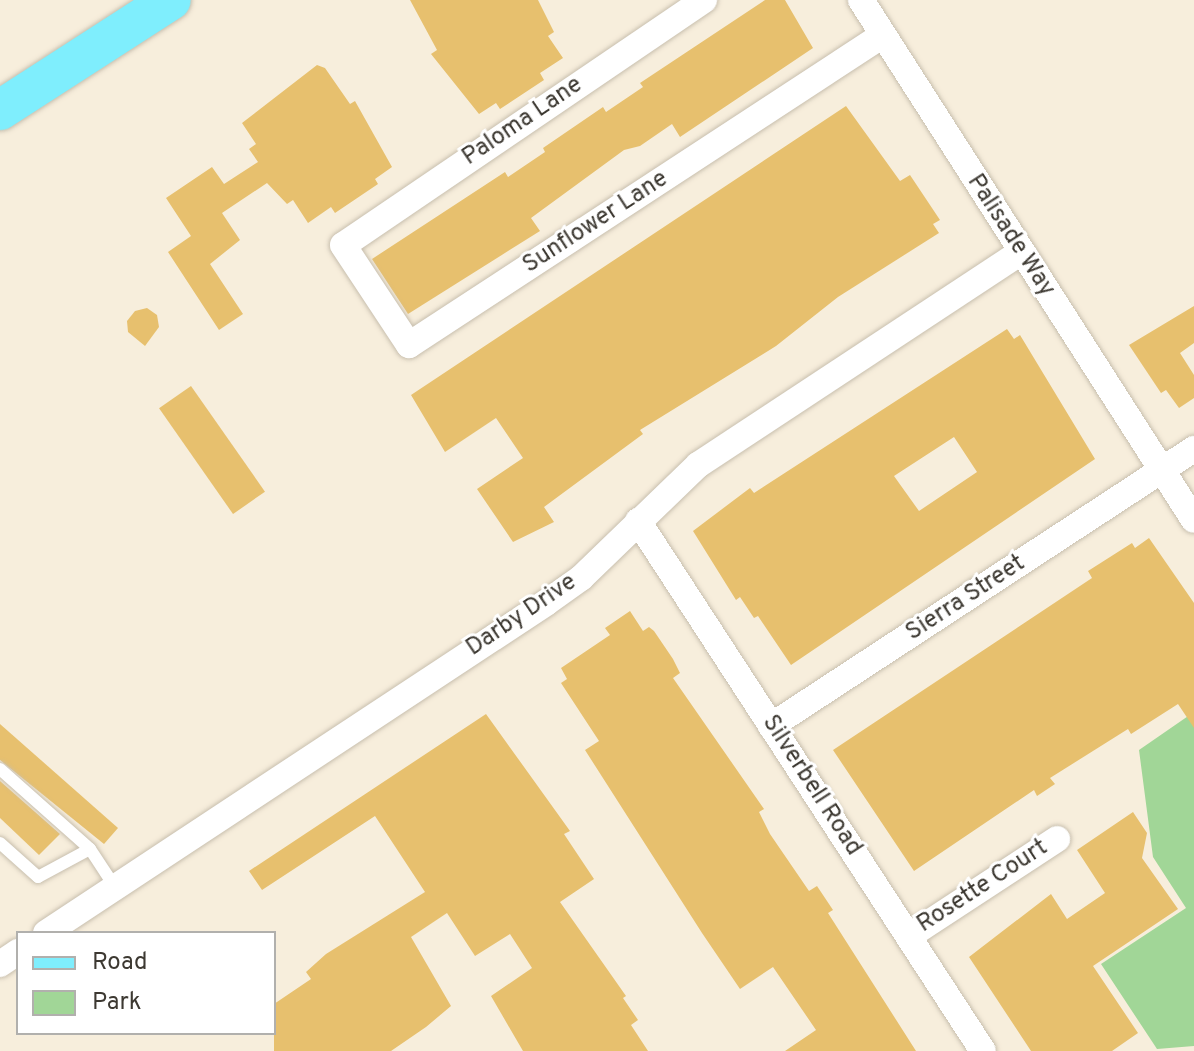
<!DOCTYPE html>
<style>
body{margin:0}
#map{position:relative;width:1194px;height:1051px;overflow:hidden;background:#f7eedc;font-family:Overpass,sans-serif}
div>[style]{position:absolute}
.green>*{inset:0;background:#a1d697}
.building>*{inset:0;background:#e7c06e;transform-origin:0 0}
.roads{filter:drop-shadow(0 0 2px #c8bfae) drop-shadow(0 0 2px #c8bfae)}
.lane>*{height:12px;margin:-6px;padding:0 6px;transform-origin:6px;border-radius:6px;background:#fff}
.street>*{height:26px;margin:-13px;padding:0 13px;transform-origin:13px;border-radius:13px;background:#fff}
.primary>*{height:40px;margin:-20px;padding:0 20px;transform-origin:20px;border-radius:20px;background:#7feefd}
span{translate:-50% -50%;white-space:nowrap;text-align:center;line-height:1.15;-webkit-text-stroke:6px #fff;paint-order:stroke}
.street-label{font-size:24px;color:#3d3932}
.legend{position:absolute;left:16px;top:931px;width:260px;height:104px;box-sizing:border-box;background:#fff;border:2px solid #b1b0ad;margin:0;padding:10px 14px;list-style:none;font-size:24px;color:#3d3932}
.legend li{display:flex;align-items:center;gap:16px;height:40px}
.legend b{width:40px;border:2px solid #b1b0ad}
</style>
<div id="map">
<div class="green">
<div style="clip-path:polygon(1194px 712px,1194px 1046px,1157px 1049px,1101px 964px,1186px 908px,1153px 857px,1139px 750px)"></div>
</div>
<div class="building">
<div style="clip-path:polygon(410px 0,538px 0,554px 32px,548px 36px,563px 58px,540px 73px,544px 80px,500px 109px,496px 103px,479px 114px,431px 54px,437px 50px)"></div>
<div style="clip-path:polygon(765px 0,785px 0,813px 48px,680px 137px,672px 124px,640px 146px,624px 150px,531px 218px,540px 231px,408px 314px,372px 259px,505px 172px,508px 177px,545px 152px,543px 148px,603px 107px,606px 112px,643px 87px,640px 83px)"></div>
<div style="clip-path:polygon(317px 65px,325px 68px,350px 104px,355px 101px,392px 167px,375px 179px,378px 184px,335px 213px,331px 207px,308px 223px,293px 200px,287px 204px,267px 183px,222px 213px,240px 240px,210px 264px,243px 314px,219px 330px,168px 252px,191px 236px,166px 198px,212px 167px,224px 184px,258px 162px,249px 149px,256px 144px,242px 123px)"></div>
<div style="clip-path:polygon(846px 106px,900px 181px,910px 175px,940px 220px,933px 224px,939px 233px,838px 297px,776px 346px,640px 430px,643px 434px,544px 507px,554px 522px,513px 542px,477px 489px,523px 458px,496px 418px,445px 452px,411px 395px)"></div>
<div style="clip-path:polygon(1194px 306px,1194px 343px,1180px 353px,1194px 375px,1194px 398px,1179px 408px,1166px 390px,1161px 393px,1129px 345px)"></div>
<div style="clip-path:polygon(147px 308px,157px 315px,159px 327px,145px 346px,128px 332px,127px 321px,135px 311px)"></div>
<div style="clip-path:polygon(evenodd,1007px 329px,1014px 339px,1020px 335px,1095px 459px,791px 665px,758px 616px,754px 618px,740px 597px,736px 600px,693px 531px,750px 488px,754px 493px,1007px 329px,954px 437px,977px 472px,919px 511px,894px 476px,954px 437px)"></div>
<div style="left:191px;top:386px;width:129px;height:39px;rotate:55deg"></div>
<div style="clip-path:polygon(1149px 538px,1194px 603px,1194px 728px,1178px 704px,1131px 734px,1128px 729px,1050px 778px,1055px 784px,1037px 796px,1034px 790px,914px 871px,833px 750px,1092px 578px,1088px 571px,1132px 543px,1135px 548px)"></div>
<div style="clip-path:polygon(630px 611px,643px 631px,649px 627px,654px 631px,673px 659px,680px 673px,673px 678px,764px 809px,759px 812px,770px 834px,809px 891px,817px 886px,833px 910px,828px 913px,916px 1051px,785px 1051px,816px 1030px,773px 967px,740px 989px,702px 933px,585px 750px,599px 741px,561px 683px,567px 679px,561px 668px,610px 635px,605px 628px)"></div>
<div style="clip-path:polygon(486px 714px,570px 831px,564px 834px,594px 879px,560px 902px,626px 996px,623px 998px,638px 1020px,631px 1025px,648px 1051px,523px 1051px,491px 996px,532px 968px,510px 934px,475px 956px,447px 913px,411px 937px,451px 1006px,426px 1027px,391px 1051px,274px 1051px,274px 1004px,311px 979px,306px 972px,326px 954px,425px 892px,375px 816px,262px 890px,249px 871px)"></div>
<div style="clip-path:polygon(0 724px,118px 828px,104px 844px,0 760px)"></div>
<div style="clip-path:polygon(0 781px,60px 834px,39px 855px,0 818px)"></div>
<div style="clip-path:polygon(1133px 812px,1147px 833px,1142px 858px,1178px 909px,1093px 966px,1138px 1033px,1112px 1051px,1031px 1051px,969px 957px,1051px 894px,1067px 919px,1105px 893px,1077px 850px)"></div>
</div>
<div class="roads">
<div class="lane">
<div style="left:0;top:769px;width:120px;rotate:41.6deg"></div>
<div style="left:90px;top:849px;width:45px;rotate:56.7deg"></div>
<div style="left:0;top:843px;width:51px;rotate:41.8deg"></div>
<div style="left:38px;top:877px;width:59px;rotate:-28.3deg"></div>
</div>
<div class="street">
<div style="left:704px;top:0;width:436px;rotate:145.8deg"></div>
<div style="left:343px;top:245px;width:120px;rotate:56.6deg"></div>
<div style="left:409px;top:345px;width:566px;rotate:-33.19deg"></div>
<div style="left:861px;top:0;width:617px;rotate:57.37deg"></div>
<div style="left:638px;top:521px;width:632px;rotate:56.94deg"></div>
<div style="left:771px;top:726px;width:506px;rotate:-33.22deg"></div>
<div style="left:46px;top:933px;width:599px;rotate:-33.42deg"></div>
<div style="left:546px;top:603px;width:43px;rotate:-35.5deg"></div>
<div style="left:581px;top:578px;width:163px;rotate:-44deg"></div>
<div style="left:698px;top:465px;width:387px;rotate:-33.4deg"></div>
<div style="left:909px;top:936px;width:177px;rotate:-33.2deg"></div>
<div style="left:0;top:964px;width:22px;rotate:-34deg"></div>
</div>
<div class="primary">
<div style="left:0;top:110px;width:203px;rotate:-32.8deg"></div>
</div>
</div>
<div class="street-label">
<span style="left:523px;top:122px;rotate:-34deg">Paloma Lane</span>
<span style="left:596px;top:223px;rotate:-33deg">Sunflower Lane</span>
<span style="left:1010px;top:236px;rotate:57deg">Palisade Way</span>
<span style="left:966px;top:599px;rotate:-33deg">Sierra Street</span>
<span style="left:522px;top:616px;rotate:-34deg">Darby Drive</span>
<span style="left:811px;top:786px;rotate:57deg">Silverbell Road</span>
<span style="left:983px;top:887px;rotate:-33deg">Rosette Court</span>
</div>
<ul class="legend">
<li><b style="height:10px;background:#7feefd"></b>Road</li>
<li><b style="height:22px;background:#a1d697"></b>Park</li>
</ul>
</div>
